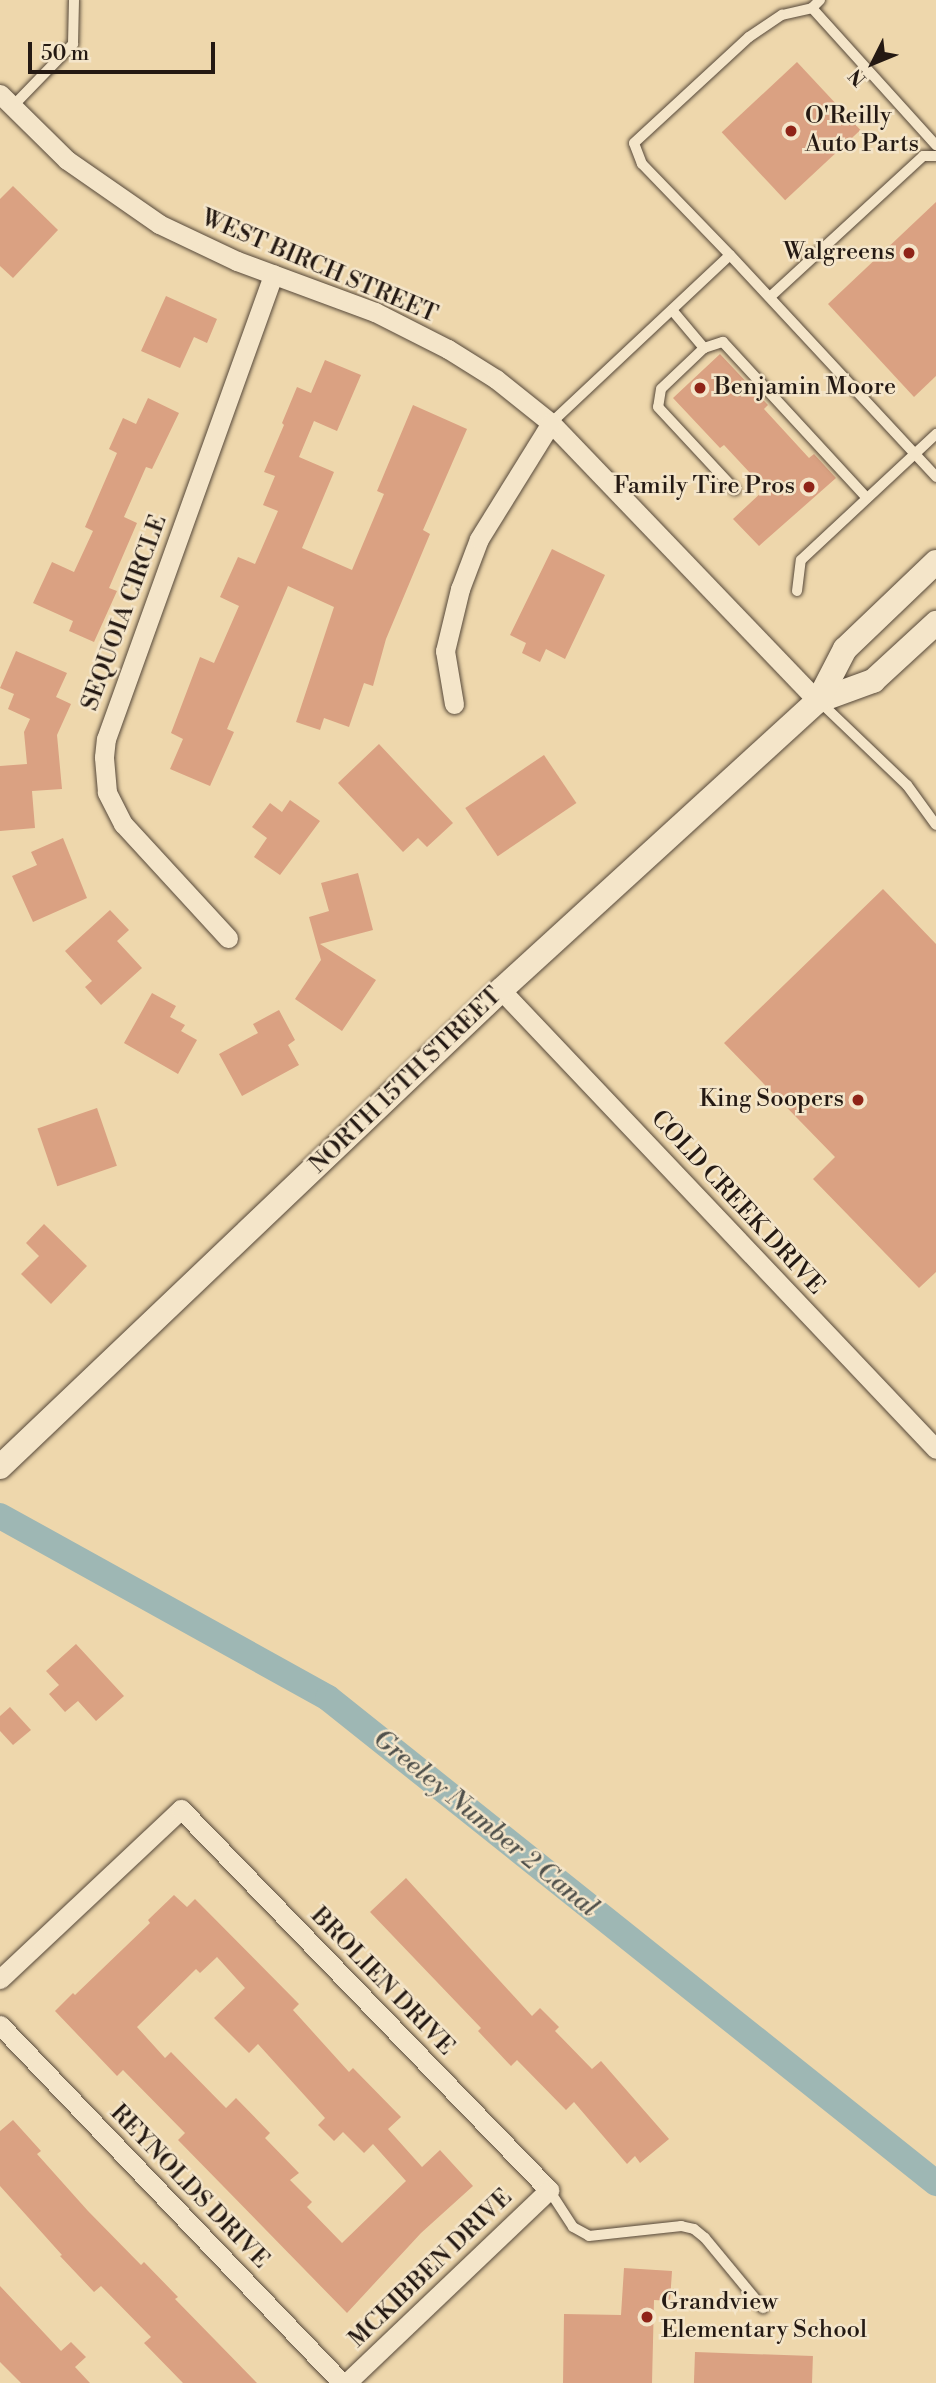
<!DOCTYPE html>
<style>
body{margin:0}
#map{position:relative;width:936px;height:2383px;overflow:hidden;background:#eed7ac;font-family:"Libre Bodoni",serif}
div>[style]{position:absolute}
.canal>*{height:26px;margin:-13px;padding:0 13px;transform-origin:13px;border-radius:13px;background:#9eb7b4}
.building>*{inset:0;background:#daa182;transform-origin:0 0}
.roads{filter:drop-shadow(0 0 2px #564839) drop-shadow(0 0 2px #564839)}
.service>*{height:10px;margin:-5px;padding:0 5px;transform-origin:5px;border-radius:5px;background:#f4e5c9}
.minor>*{height:19px;margin:-9.5px;padding:0 9.5px;transform-origin:9.5px;border-radius:9.5px;background:#f4e5c9}
.tertiary>*{height:24px;margin:-12px;padding:0 12px;transform-origin:12px;border-radius:12px;background:#f4e5c9}
.dots>*{width:19px;height:19px;translate:-50% -50%;box-sizing:border-box;border:4px solid #f4e5c9;border-radius:50%}
span{translate:-50% -50%;white-space:nowrap;text-align:center;line-height:1.15;-webkit-text-stroke:5px #f4e5c9;paint-order:stroke}
.poi-label{font-size:24px;color:#241913}
.left{translate:0 -50%;text-align:left}
.right{translate:-100% -50%;text-align:right}
.street-label{font-size:24px;color:#241913}
.water-label{font-size:26px;color:#4f504b;font-style:italic}
.north{position:absolute;left:838px;top:28px;width:70px;height:70px;-webkit-text-stroke:5px #f4e5c9;paint-order:stroke;rotate:227deg;font-size:19px;font-weight:700;line-height:28px;text-align:center;color:#241913}
.north::after{content:'';display:block;margin:auto;width:24px;height:32px;background:#241913;clip-path:polygon(50% 0,100% 100%,50% 72%,0 100%)}
.scale{position:absolute;left:28px;top:42px;width:187px;height:32px;box-sizing:border-box;border:4px solid #241913;border-top:0;padding-left:9px;font-size:21px;line-height:24px;white-space:nowrap;color:#241913;-webkit-text-stroke:5px #f4e5c9;paint-order:stroke}
</style>
<div id="map">
<div class="canal">
<div style="left:0;top:1516px;width:375px;rotate:29deg"></div>
<div style="left:328px;top:1698px;width:778px;rotate:38.58deg"></div>
</div>
<div class="building">
<div style="left:797px;top:62px;width:93px;height:103px;rotate:47deg"></div>
<div style="clip-path:polygon(13px 186px,58px 230px,13px 278px,0 266px,0 199px)"></div>
<div style="clip-path:polygon(936px 202px,936px 376px,914px 397px,828px 304px)"></div>
<div style="clip-path:polygon(166px 296px,217px 319px,207px 343px,194px 337px,180px 368px,141px 351px)"></div>
<div style="clip-path:polygon(720px 354px,768px 405px,764px 409px,809px 458px,814px 454px,836px 478px,759px 546px,733px 519px,765px 489px,724px 445px,720px 448px,673px 398px)"></div>
<div style="clip-path:polygon(325px 360px,361px 375px,337px 431px,314px 421px,299px 457px,334px 472px,302px 548px,352px 570px,384px 494px,377px 491px,413px 405px,467px 429px,423px 530px,430px 534px,386px 639px,373px 686px,364px 683px,349px 727px,324px 718px,320px 730px,296px 722px,334px 607px,288px 586px,227px 729px,234px 732px,210px 786px,170px 769px,183px 739px,171px 733px,200px 657px,214px 663px,239px 606px,220px 597px,238px 557px,255px 564px,278px 511px,263px 505px,275px 476px,264px 472px,284px 425px,282px 423px,297px 387px,311px 393px)"></div>
<div style="clip-path:polygon(148px 398px,179px 413px,152px 469px,146px 467px,124px 517px,137px 523px,109px 588px,117px 591px,94px 642px,69px 631px,73px 621px,33px 603px,52px 562px,74px 572px,93px 531px,85px 527px,117px 453px,109px 449px,123px 418px,136px 424px)"></div>
<div style="clip-path:polygon(552px 549px,605px 575px,565px 659px,546px 649px,540px 662px,522px 653px,526px 643px,510px 635px)"></div>
<div style="clip-path:polygon(16px 651px,67px 673px,56px 697px,71px 704px,57px 735px,62px 789px,32px 791px,35px 828px,0 831px,0 766px,27px 764px,24px 732px,30px 719px,8px 709px,14px 694px,0 688px)"></div>
<div style="clip-path:polygon(379px 744px,453px 823px,427px 847px,418px 838px,403px 852px,338px 783px)"></div>
<div style="left:544px;top:755px;width:58px;height:95px;rotate:56deg"></div>
<div style="clip-path:polygon(290px 800px,320px 821px,280px 875px,254px 857px,267px 838px,252px 827px,270px 803px,282px 812px)"></div>
<div style="clip-path:polygon(63px 838px,87px 898px,33px 922px,12px 876px,37px 865px,31px 852px)"></div>
<div style="clip-path:polygon(358px 873px,373px 930px,320px 944px,376px 980px,342px 1031px,295px 999px,321px 960px,309px 917px,329px 911px,321px 883px)"></div>
<div style="clip-path:polygon(883px 889px,936px 944px,936px 1272px,919px 1288px,813px 1179px,835px 1157px,724px 1043px)"></div>
<div style="clip-path:polygon(110px 910px,129px 930px,117px 941px,142px 968px,101px 1005px,85px 987px,92px 981px,65px 951px)"></div>
<div style="clip-path:polygon(152px 993px,176px 1006px,170px 1017px,185px 1025px,181px 1031px,197px 1040px,178px 1074px,124px 1043px)"></div>
<div style="clip-path:polygon(279px 1010px,295px 1040px,288px 1045px,299px 1065px,242px 1096px,219px 1054px,258px 1033px,253px 1024px)"></div>
<div style="left:97px;top:1108px;width:61px;height:63px;rotate:71deg"></div>
<div style="clip-path:polygon(44px 1224px,87px 1266px,51px 1304px,21px 1274px,39px 1256px,26px 1243px)"></div>
<div style="clip-path:polygon(76px 1644px,124px 1696px,96px 1721px,78px 1701px,65px 1712px,49px 1694px,59px 1685px,46px 1671px)"></div>
<div style="clip-path:polygon(10px 1707px,31px 1730px,13px 1745px,0 1731px,0 1716px)"></div>
<div style="clip-path:polygon(406px 1878px,532px 2016px,540px 2008px,559px 2027px,555px 2031px,592px 2069px,601px 2061px,669px 2139px,640px 2163px,635px 2156px,627px 2164px,574px 2102px,566px 2110px,517px 2060px,511px 2066px,478px 2031px,481px 2028px,370px 1912px)"></div>
<div style="clip-path:polygon(evenodd,174px 1895px,187px 1907px,195px 1899px,299px 2004px,293px 2010px,349px 2072px,353px 2068px,401px 2117px,388px 2129px,422px 2167px,440px 2150px,473px 2186px,421px 2233px,347px 2313px,178px 2140px,185px 2133px,123px 2070px,117px 2076px,55px 2011px,73px 1993px,75px 1995px,150px 1923px,148px 1920px,174px 1895px,217px 1957px,245px 1988px,214px 2018px,249px 2053px,258px 2044px,325px 2118px,318px 2125px,334px 2141px,343px 2132px,364px 2153px,373px 2144px,406px 2181px,342px 2243px,307px 2207px,312px 2202px,290px 2180px,299px 2173px,265px 2138px,270px 2133px,236px 2098px,226px 2108px,171px 2052px,165px 2058px,137px 2027px,196px 1969px,200px 1973px,217px 1957px)"></div>
<div style="clip-path:polygon(13px 2120px,41px 2151px,37px 2154px,88px 2211px,141px 2265px,144px 2262px,178px 2297px,175px 2299px,257px 2383px,183px 2383px,144px 2343px,151px 2337px,101px 2286px,94px 2292px,60px 2256px,62px 2255px,0 2186px,0 2131px)"></div>
<div style="clip-path:polygon(624px 2268px,672px 2271px,670px 2301px,654px 2300px,652px 2383px,563px 2383px,564px 2314px,621px 2315px)"></div>
<div style="clip-path:polygon(0 2286px,61px 2351px,71px 2342px,86px 2357px,75px 2367px,90px 2383px,21px 2383px,0 2362px)"></div>
<div style="left:695px;top:2352px;width:118px;height:31px;rotate:2deg"></div>
</div>
<div class="roads">
<div class="service">
<div style="left:820px;top:0;width:11px;rotate:135deg"></div>
<div style="left:812px;top:8px;width:185px;rotate:47.9deg"></div>
<div style="left:12px;top:107px;width:88px;rotate:-45.9deg"></div>
<div style="left:73px;top:44px;width:44px;rotate:-88.7deg"></div>
<div style="left:730px;top:255px;width:127px;rotate:-134deg"></div>
<div style="left:642px;top:164px;width:22px;rotate:-111deg"></div>
<div style="left:634px;top:143px;width:156px;rotate:-42.7deg"></div>
<div style="left:749px;top:37px;width:40px;rotate:-34deg"></div>
<div style="left:782px;top:15px;width:31px;rotate:-13deg"></div>
<div style="left:771px;top:296px;width:207px;rotate:-42.6deg"></div>
<div style="left:923px;top:156px;width:13px"></div>
<div style="left:672px;top:310px;width:50px;rotate:49.9deg"></div>
<div style="left:704px;top:348px;width:59px;rotate:136.4deg"></div>
<div style="left:661px;top:389px;width:18px;rotate:99deg"></div>
<div style="left:658px;top:407px;width:113px;rotate:47.1deg"></div>
<div style="left:704px;top:348px;width:20px;rotate:-18deg"></div>
<div style="left:723px;top:342px;width:212px;rotate:47.3deg"></div>
<div style="left:551px;top:423px;width:245px;rotate:-43.2deg"></div>
<div style="left:730px;top:255px;width:303px;rotate:47.1deg"></div>
<div style="left:797px;top:591px;width:31px;rotate:-83deg"></div>
<div style="left:801px;top:560px;width:185px;rotate:-43deg"></div>
<div style="left:819px;top:701px;width:122px;rotate:43.7deg"></div>
<div style="left:907px;top:785px;width:49px;rotate:54.1deg"></div>
<div style="left:549px;top:2190px;width:44px;rotate:57deg"></div>
<div style="left:573px;top:2227px;width:18px;rotate:29deg"></div>
<div style="left:589px;top:2236px;width:93px;rotate:-6.2deg"></div>
<div style="left:681px;top:2226px;width:13px;rotate:13deg"></div>
<div style="left:694px;top:2229px;width:14px;rotate:39deg"></div>
<div style="left:705px;top:2238px;width:91px;rotate:50.4deg"></div>
</div>
<div class="minor">
<div style="left:0;top:94px;width:94px;rotate:44.6deg"></div>
<div style="left:67px;top:160px;width:112px;rotate:34.8deg"></div>
<div style="left:159px;top:224px;width:86px;rotate:25.4deg"></div>
<div style="left:237px;top:261px;width:147px;rotate:20.3deg"></div>
<div style="left:375px;top:312px;width:82px;rotate:26.9deg"></div>
<div style="left:448px;top:349px;width:57px;rotate:32deg"></div>
<div style="left:496px;top:379px;width:70px;rotate:38.7deg"></div>
<div style="left:551px;top:423px;width:385px;rotate:46.2deg"></div>
<div style="left:454px;top:704px;width:54px;rotate:-99.6deg"></div>
<div style="left:445px;top:651px;width:64px;rotate:-76.4deg"></div>
<div style="left:460px;top:589px;width:53px;rotate:-69.2deg"></div>
<div style="left:479px;top:539px;width:137px;rotate:-58.2deg"></div>
<div style="left:228px;top:938px;width:155px;rotate:-132.6deg"></div>
<div style="left:123px;top:824px;width:36px;rotate:-117deg"></div>
<div style="left:107px;top:792px;width:35px;rotate:-95deg"></div>
<div style="left:104px;top:757px;width:18px;rotate:-84deg"></div>
<div style="left:106px;top:739px;width:494px;rotate:-70.2deg"></div>
<div style="left:501px;top:990px;width:632px;rotate:46.54deg"></div>
<div style="left:0;top:1979px;width:248px;rotate:-43.2deg"></div>
<div style="left:181px;top:1809px;width:530px;rotate:45.99deg"></div>
<div style="left:549px;top:2190px;width:280px;rotate:136.4deg"></div>
<div style="left:0;top:2025px;width:495px;rotate:46.3deg"></div>
</div>
<div class="tertiary">
<div style="left:818px;top:701px;width:59px;rotate:-20deg"></div>
<div style="left:873px;top:681px;width:86px;rotate:-42.6deg"></div>
<div style="left:0;top:1467px;width:692px;rotate:-43.59deg"></div>
<div style="left:501px;top:990px;width:429px;rotate:-42.4deg"></div>
<div style="left:818px;top:701px;width:59px;rotate:-62.6deg"></div>
<div style="left:845px;top:649px;width:126px;rotate:-43.7deg"></div>
</div>
</div>
<div class="dots">
<div style="left:791px;top:131px;background:#8f2418"></div>
<div style="left:909px;top:253px;background:#8f2418"></div>
<div style="left:700px;top:388px;background:#8f2418"></div>
<div style="left:809px;top:487px;background:#8f2418"></div>
<div style="left:858px;top:1100px;background:#8f2418"></div>
<div style="left:647px;top:2317px;background:#8f2418"></div>
</div>
<div class="poi-label">
<span class="left" style="left:805px;top:131px">O'Reilly<br>Auto Parts</span>
<span class="right" style="left:895px;top:253px">Walgreens</span>
<span class="left" style="left:714px;top:388px">Benjamin Moore</span>
<span class="right" style="left:795px;top:487px">Family Tire Pros</span>
<span class="right" style="left:844px;top:1100px">King Soopers</span>
<span class="left" style="left:661px;top:2317px">Grandview<br>Elementary School</span>
</div>
<div class="street-label">
<span style="left:319px;top:267px;rotate:23deg">WEST BIRCH STREET</span>
<span style="left:125px;top:613px;rotate:-70deg">SEQUOIA CIRCLE</span>
<span style="left:406px;top:1081px;rotate:-44deg">NORTH 15TH STREET</span>
<span style="left:737px;top:1203px;rotate:47deg">COLD CREEK DRIVE</span>
<span style="left:382px;top:1982px;rotate:46deg">BROLIEN DRIVE</span>
<span style="left:189px;top:2187px;rotate:46deg">REYNOLDS DRIVE</span>
<span style="left:431px;top:2269px;rotate:-44deg">MCKIBBEN DRIVE</span>
</div>
<div class="water-label">
<span style="left:485px;top:1824px;rotate:39deg">Greeley Number 2 Canal</span>
</div>
<div class="north">N</div>
<div class="scale">50 m</div>
</div>
